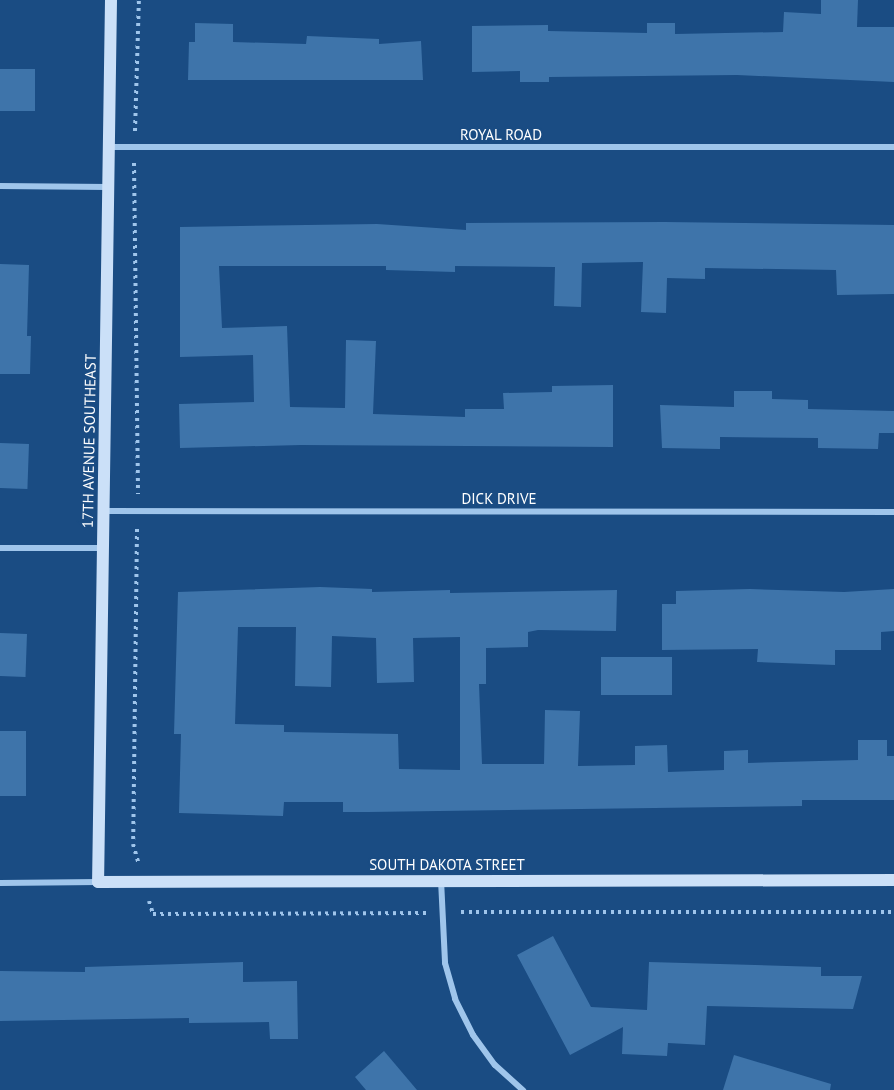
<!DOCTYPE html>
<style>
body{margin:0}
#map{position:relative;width:894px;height:1090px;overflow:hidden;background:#1a4c83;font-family:"PT Sans",sans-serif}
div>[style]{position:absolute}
.building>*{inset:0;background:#3e74aa;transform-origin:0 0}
.path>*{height:4px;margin-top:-2px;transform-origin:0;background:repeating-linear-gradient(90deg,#9fc5eb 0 3px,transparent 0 7.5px)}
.street>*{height:6px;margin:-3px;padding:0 3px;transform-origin:3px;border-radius:3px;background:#9fc5eb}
.secondary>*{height:12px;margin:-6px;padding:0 6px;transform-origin:6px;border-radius:6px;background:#cbe0f8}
span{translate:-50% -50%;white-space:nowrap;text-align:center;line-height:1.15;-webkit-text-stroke:4.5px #1a4c83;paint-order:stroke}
.street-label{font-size:15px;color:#fff}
</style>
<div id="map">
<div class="building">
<div style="clip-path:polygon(821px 0,858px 0,857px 27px,894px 27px,894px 82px,737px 75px,549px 77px,549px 82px,520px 82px,520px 71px,472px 72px,472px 26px,548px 25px,548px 31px,647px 33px,647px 23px,675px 23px,675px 34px,783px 32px,784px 12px,821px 14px)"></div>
<div style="clip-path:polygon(195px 23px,233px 24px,233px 42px,306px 44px,307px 36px,379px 39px,379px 44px,421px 41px,423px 80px,188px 80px,189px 42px,195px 42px)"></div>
<div style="left:0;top:69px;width:35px;height:42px"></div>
<div style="clip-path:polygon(664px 222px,894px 225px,894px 294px,837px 295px,836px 270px,705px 268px,705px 279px,667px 278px,666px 313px,641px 312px,643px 262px,582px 263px,581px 307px,554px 306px,555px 267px,455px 266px,455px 272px,386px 270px,386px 266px,219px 266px,222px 328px,287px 326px,290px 407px,345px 408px,346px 340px,376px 341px,373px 414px,465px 417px,465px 409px,504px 409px,503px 393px,552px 392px,552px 386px,613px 385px,613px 447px,301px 445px,180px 448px,179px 404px,254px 402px,253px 355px,180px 357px,180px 227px,377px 224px,466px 230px,466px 223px)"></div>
<div style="clip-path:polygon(0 264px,29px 265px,27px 336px,31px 336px,30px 374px,0 374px)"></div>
<div style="clip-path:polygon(734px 391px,772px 391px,772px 399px,808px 400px,808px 409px,894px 411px,894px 433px,879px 433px,878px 449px,818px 448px,818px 438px,720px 437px,720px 449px,662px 448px,660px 405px,734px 407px)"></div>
<div style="left:0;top:443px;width:29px;height:45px;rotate:2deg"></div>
<div style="clip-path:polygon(evenodd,320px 587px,372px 589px,372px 592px,450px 590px,450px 593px,617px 590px,616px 631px,538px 630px,528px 632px,528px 647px,486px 648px,486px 684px,479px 684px,482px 764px,544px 764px,545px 710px,580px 711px,578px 766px,635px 765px,635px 746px,667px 745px,668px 772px,724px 770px,724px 751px,748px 750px,748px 763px,858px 760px,858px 740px,887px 740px,887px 756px,894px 756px,894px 800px,802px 800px,802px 806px,368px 812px,343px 812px,343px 802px,284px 802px,283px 816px,179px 813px,181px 734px,174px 734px,178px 592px,320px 587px,238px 627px,296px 627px,295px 686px,331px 687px,332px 636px,376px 638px,377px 683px,414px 682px,413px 638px,460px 637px,460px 770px,399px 769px,398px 734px,284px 732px,284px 725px,235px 724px,238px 627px)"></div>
<div style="clip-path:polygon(750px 589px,844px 592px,894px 589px,894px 631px,881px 632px,881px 650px,835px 650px,835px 665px,757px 662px,758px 649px,662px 650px,662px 604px,676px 604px,676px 591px)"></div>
<div style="left:0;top:633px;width:27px;height:43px;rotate:2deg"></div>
<div style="left:601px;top:657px;width:71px;height:38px"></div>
<div style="left:0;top:731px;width:26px;height:65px"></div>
<div style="clip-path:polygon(553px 936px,591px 1007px,647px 1010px,649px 962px,821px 967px,821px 976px,862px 976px,853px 1009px,707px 1006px,705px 1045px,668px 1043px,667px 1056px,622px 1054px,623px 1027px,570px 1055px,517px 955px)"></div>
<div style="clip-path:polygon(243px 962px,243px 982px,297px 981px,298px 1039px,270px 1039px,269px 1022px,189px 1023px,189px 1018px,0 1021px,0 971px,85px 972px,85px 967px)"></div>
<div style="clip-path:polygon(384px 1051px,417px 1090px,366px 1090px,355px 1077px)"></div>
<div style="clip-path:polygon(734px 1055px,831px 1084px,830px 1090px,723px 1090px)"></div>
</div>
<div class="path">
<div style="left:135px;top:131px;width:131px;rotate:-88.3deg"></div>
<div style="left:134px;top:163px;width:331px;rotate:89.3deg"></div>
<div style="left:137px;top:529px;width:315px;rotate:90.7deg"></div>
<div style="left:133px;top:844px;width:19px;rotate:74deg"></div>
<div style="left:149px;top:901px;width:14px;rotate:73deg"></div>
<div style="left:153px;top:914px;width:273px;rotate:-0.2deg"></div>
<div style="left:461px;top:912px;width:433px"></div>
</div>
<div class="street">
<div style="left:109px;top:147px;width:785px"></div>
<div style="left:0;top:186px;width:108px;rotate:0.5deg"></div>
<div style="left:104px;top:511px;width:790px;rotate:0.07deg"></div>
<div style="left:0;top:548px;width:103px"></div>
<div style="left:441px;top:880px;width:83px;rotate:87.2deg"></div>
<div style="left:445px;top:963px;width:37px;rotate:74deg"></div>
<div style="left:455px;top:999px;width:40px;rotate:63.4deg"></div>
<div style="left:473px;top:1035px;width:37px;rotate:54deg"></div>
<div style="left:495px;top:1065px;width:38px;rotate:42deg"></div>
<div style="left:0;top:883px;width:98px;rotate:-0.6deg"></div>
</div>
<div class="secondary">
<div style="left:111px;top:0;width:882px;rotate:90.84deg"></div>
<div style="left:98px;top:882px;width:796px;rotate:-0.14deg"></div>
</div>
<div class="street-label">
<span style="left:501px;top:135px">ROYAL ROAD</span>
<span style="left:89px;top:441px;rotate:-89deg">17TH AVENUE SOUTHEAST</span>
<span style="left:499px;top:499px">DICK DRIVE</span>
<span style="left:447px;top:865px">SOUTH DAKOTA STREET</span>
</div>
</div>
